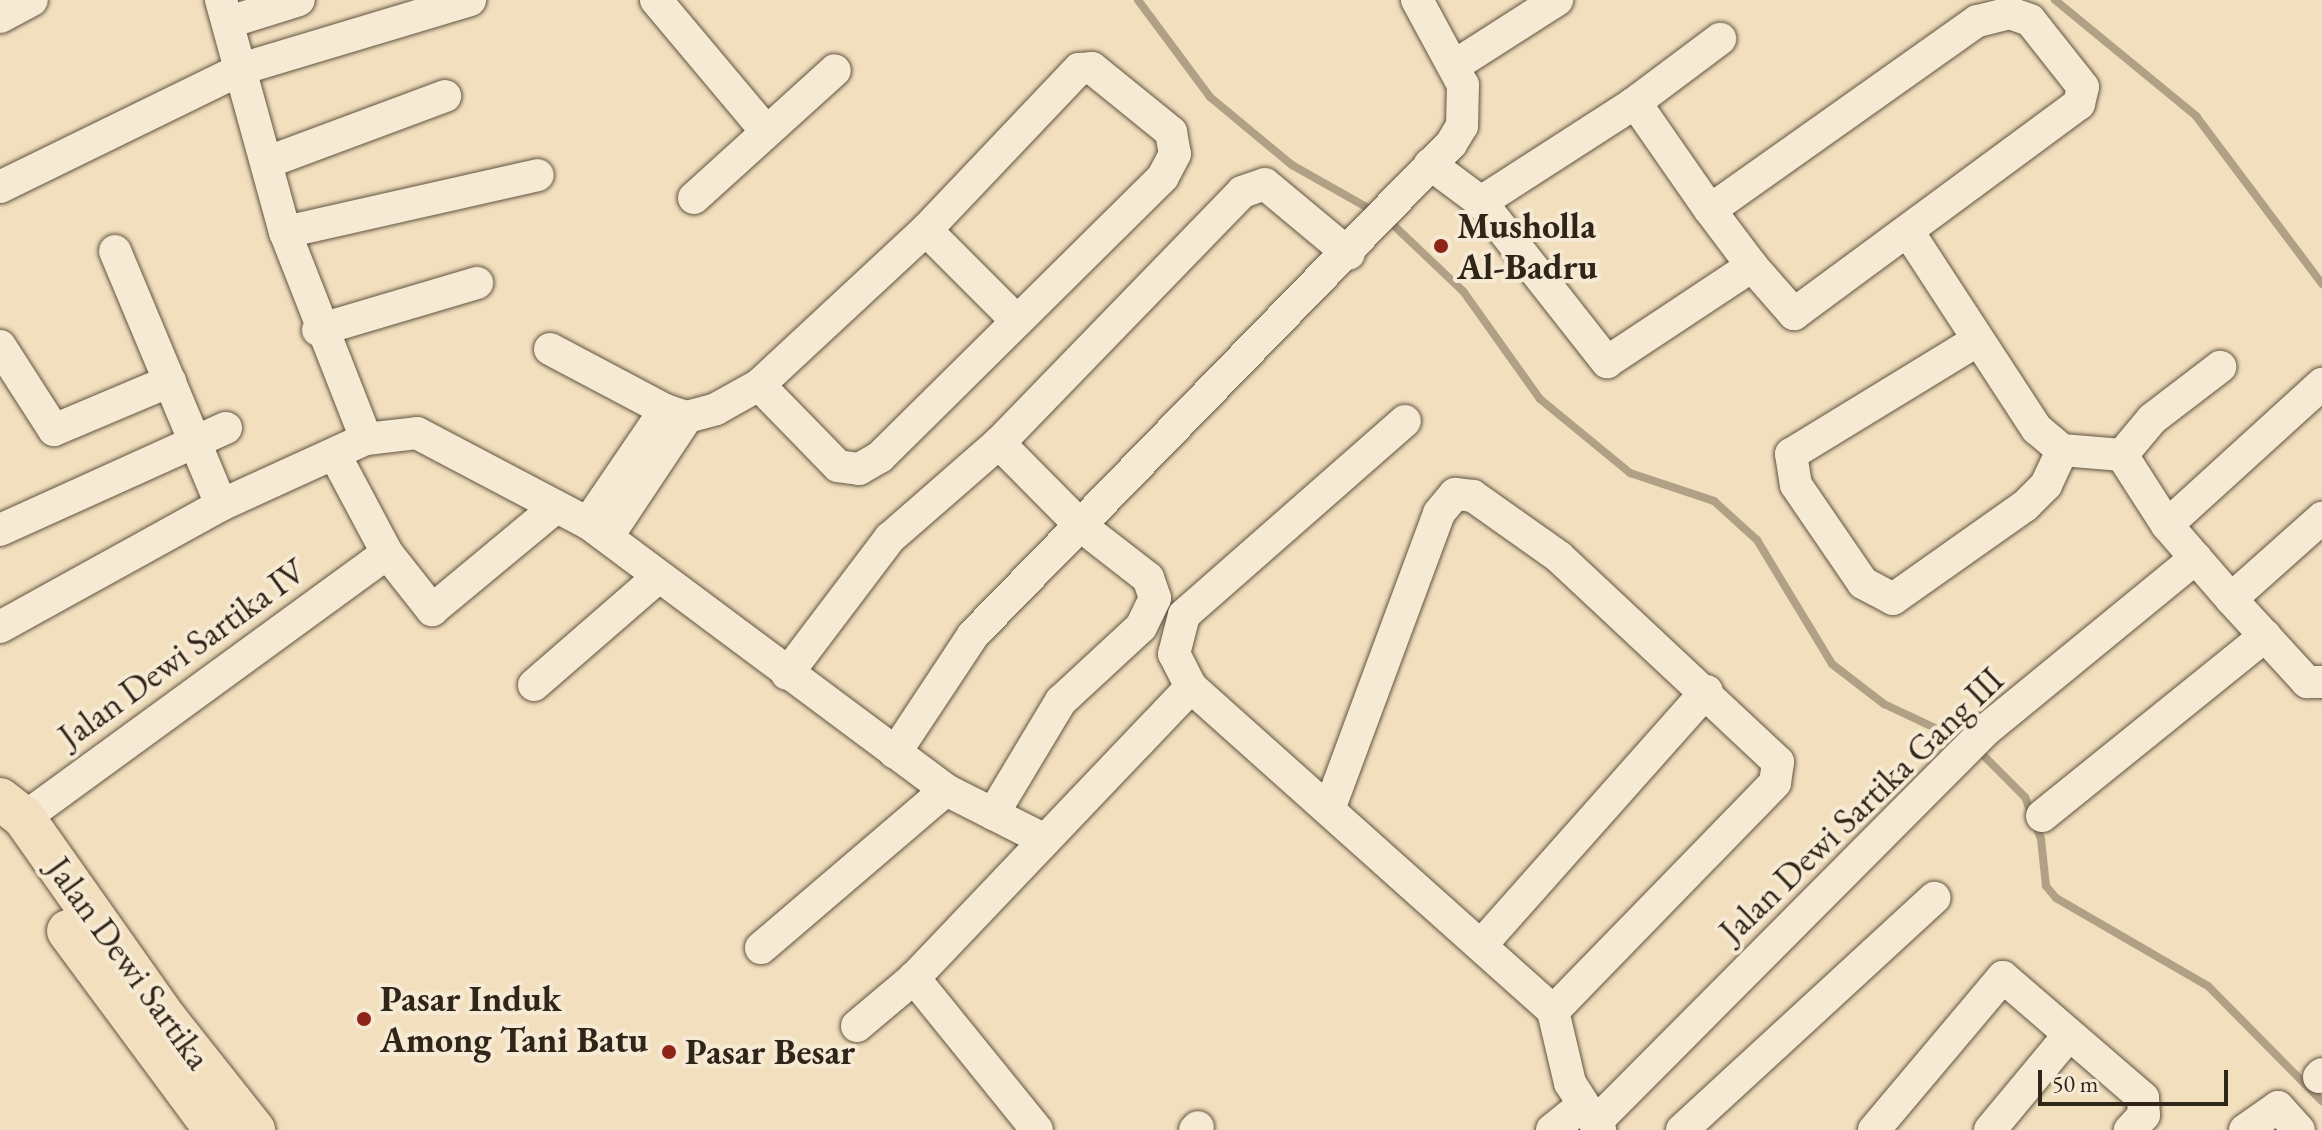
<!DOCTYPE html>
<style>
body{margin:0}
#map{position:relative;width:2322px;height:1130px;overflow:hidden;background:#f2dfbd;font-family:"EB Garamond",serif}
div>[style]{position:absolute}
.stream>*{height:8px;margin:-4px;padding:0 4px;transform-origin:4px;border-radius:4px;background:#b0a085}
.roads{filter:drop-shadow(0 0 2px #605442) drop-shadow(0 0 2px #605442)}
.minor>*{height:32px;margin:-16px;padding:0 16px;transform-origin:16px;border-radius:16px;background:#f7ead4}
.major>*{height:42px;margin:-21px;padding:0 21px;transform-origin:21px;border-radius:21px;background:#f2dfbd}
.dots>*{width:22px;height:22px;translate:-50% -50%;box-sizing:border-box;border:4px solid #f7ead4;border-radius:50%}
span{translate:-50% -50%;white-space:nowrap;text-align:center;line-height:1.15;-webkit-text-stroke:8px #f7ead4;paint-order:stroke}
.poi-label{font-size:36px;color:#2f2519;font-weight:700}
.left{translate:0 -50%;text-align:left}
.street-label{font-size:36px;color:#2f2519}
.scale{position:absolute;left:2038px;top:1070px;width:190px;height:36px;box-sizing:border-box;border:4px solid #2f2519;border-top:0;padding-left:10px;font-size:24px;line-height:28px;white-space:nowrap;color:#2f2519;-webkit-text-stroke:6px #f7ead4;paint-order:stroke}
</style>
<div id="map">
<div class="stream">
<div style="left:1138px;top:0;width:121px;rotate:53.4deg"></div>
<div style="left:1210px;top:97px;width:107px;rotate:39.7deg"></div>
<div style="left:1292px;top:165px;width:95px;rotate:29.5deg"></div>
<div style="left:2055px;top:0;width:183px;rotate:39.4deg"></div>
<div style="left:2196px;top:116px;width:210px;rotate:53.1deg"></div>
<div style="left:1387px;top:219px;width:105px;rotate:43.5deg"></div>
<div style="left:1463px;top:291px;width:133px;rotate:54.5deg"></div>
<div style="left:1540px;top:399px;width:117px;rotate:39.4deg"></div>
<div style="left:1630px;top:473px;width:89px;rotate:18.4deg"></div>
<div style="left:1714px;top:501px;width:58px;rotate:42.2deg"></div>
<div style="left:1757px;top:540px;width:145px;rotate:58.8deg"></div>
<div style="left:1832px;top:664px;width:66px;rotate:37.6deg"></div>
<div style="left:1884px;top:704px;width:89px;rotate:25.1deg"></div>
<div style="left:1977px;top:749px;width:68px;rotate:45deg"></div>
<div style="left:2025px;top:797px;width:45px;rotate:69.1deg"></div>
<div style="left:2041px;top:839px;width:47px;rotate:83.9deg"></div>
<div style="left:2046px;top:886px;width:16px;rotate:50deg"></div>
<div style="left:2056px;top:898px;width:176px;rotate:30.1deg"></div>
<div style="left:2208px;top:986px;width:162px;rotate:45.3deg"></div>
</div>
<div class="roads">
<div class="minor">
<div style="left:221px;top:0;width:241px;rotate:74.6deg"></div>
<div style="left:285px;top:232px;width:222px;rotate:68.6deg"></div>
<div style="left:656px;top:0;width:171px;rotate:50deg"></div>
<div style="left:0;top:17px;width:36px;rotate:-28deg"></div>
<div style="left:229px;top:22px;width:73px;rotate:-17.4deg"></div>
<div style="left:1457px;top:64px;width:119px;rotate:-32.6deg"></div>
<div style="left:1633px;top:104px;width:109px;rotate:-36.8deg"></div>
<div style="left:268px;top:162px;width:189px;rotate:-20.4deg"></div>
<div style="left:1430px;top:164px;width:64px;rotate:36.7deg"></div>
<div style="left:1481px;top:202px;width:181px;rotate:-32.8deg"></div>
<div style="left:1633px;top:104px;width:7px;rotate:34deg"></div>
<div style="left:1639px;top:108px;width:124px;rotate:55.2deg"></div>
<div style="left:1710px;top:210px;width:70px;rotate:53.1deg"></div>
<div style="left:1752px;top:266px;width:64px;rotate:48.8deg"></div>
<div style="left:1794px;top:314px;width:354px;rotate:-36.4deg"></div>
<div style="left:2079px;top:104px;width:17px;rotate:-77deg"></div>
<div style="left:2083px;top:87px;width:85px;rotate:-128.3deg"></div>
<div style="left:2030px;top:20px;width:21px;rotate:-161deg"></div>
<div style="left:2010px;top:13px;width:34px;rotate:166deg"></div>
<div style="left:1977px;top:21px;width:327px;rotate:144.7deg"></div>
<div style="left:0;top:187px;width:271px;rotate:-26deg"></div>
<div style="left:244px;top:68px;width:236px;rotate:-16.7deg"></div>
<div style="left:694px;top:198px;width:190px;rotate:-42.2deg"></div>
<div style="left:1481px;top:202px;width:204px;rotate:51.8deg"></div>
<div style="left:1607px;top:362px;width:174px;rotate:-33.5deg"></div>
<div style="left:926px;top:230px;width:127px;rotate:45deg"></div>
<div style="left:285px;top:232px;width:259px;rotate:-12.7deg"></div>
<div style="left:1909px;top:233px;width:234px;rotate:56.9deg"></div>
<div style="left:2037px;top:429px;width:33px;rotate:40deg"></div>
<div style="left:2062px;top:450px;width:60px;rotate:4.8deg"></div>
<div style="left:2122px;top:455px;width:83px;rotate:57.3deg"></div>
<div style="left:2167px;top:525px;width:98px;rotate:49.1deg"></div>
<div style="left:2231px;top:599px;width:113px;rotate:47.5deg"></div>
<div style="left:2307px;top:682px;width:15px"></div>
<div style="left:115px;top:251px;width:275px;rotate:67.3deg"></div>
<div style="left:318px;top:330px;width:166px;rotate:-16.5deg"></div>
<div style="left:1978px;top:340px;width:219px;rotate:148.6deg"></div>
<div style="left:1791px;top:454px;width:31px;rotate:81deg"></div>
<div style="left:1796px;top:485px;width:119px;rotate:55.6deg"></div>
<div style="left:1863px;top:583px;width:34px;rotate:28deg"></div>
<div style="left:1893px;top:599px;width:161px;rotate:-35.2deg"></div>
<div style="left:2025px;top:506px;width:30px;rotate:-45deg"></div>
<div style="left:2046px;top:485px;width:38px;rotate:-65deg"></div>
<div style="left:0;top:346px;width:100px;rotate:57.3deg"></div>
<div style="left:54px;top:430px;width:126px;rotate:-22.9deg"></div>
<div style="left:550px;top:349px;width:130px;rotate:27.9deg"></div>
<div style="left:665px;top:410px;width:23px;rotate:18deg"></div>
<div style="left:687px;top:417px;width:30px;rotate:-15deg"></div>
<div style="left:716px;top:409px;width:49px;rotate:-29.2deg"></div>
<div style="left:759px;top:385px;width:228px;rotate:-42.9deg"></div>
<div style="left:926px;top:230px;width:222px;rotate:-46.5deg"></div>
<div style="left:1079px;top:69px;width:13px;rotate:-4deg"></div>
<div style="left:1092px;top:68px;width:102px;rotate:39deg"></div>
<div style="left:1171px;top:132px;width:22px;rotate:80deg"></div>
<div style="left:1175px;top:154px;width:26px;rotate:118deg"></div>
<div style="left:1163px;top:177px;width:398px;rotate:135.3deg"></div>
<div style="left:880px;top:457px;width:24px;rotate:150deg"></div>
<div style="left:859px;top:469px;width:21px;rotate:-172deg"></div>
<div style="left:838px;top:466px;width:113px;rotate:-134.3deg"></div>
<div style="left:335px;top:455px;width:111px;rotate:62deg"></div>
<div style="left:387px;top:553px;width:73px;rotate:51.7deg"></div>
<div style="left:432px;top:610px;width:161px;rotate:-39.7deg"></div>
<div style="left:2122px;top:455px;width:47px;rotate:-50.2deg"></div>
<div style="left:2152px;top:419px;width:86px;rotate:-37.4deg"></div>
<div style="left:588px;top:523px;width:137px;rotate:-55.7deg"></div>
<div style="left:2167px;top:525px;width:210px;rotate:-42.3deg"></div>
<div style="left:0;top:530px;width:248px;rotate:-24.3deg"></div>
<div style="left:608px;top:536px;width:143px;rotate:-56.4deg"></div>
<div style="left:2231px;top:599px;width:122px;rotate:-41.7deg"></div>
<div style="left:0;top:627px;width:252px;rotate:-28.9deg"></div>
<div style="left:221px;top:505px;width:159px;rotate:-24.5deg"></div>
<div style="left:366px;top:439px;width:51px;rotate:-6.7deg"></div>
<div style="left:417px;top:433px;width:193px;rotate:27.8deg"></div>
<div style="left:588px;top:523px;width:447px;rotate:36.7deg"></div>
<div style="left:946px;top:790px;width:109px;rotate:26.8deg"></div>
<div style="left:787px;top:674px;width:171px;rotate:-52.9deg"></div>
<div style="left:890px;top:538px;width:145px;rotate:-41.1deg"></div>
<div style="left:999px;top:443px;width:349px;rotate:-45.9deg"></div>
<div style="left:1242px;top:192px;width:24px;rotate:-19deg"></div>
<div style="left:1265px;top:184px;width:109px;rotate:39.8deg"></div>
<div style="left:534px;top:685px;width:163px;rotate:-41deg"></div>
<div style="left:1191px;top:687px;width:37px;rotate:-117deg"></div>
<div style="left:1174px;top:654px;width:40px;rotate:-75.6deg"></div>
<div style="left:1184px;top:615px;width:294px;rotate:-41.3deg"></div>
<div style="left:895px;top:753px;width:141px;rotate:-56.5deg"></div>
<div style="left:973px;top:635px;width:685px;rotate:-45.77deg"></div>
<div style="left:1451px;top:144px;width:21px;rotate:-59deg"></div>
<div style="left:1462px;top:126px;width:41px;rotate:-88.6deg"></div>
<div style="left:1463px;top:85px;width:97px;rotate:-118.4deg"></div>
<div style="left:1331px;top:804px;width:310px;rotate:-69.6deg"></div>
<div style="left:1439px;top:513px;width:25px;rotate:-50deg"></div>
<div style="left:1455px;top:494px;width:18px;rotate:6deg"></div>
<div style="left:1473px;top:496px;width:105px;rotate:35.3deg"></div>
<div style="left:1559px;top:557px;width:300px;rotate:43.1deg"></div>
<div style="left:1778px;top:762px;width:21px;rotate:98deg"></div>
<div style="left:1775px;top:783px;width:318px;rotate:134.2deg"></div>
<div style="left:993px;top:814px;width:132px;rotate:-59deg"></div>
<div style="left:1061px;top:701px;width:109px;rotate:-42.8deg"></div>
<div style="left:1141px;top:627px;width:32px;rotate:-64deg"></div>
<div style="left:1155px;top:598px;width:21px;rotate:-109deg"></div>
<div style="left:1148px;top:578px;width:85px;rotate:-142.2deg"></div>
<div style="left:1081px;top:526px;width:117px;rotate:-134.7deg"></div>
<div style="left:2042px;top:816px;width:287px;rotate:-38.9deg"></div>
<div style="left:24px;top:818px;width:449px;rotate:-36.1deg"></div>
<div style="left:1483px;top:943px;width:337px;rotate:-48.4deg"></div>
<div style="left:761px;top:948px;width:243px;rotate:-40.5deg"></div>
<div style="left:857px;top:1026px;width:75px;rotate:-40.1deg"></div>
<div style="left:2319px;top:1077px;width:4px;rotate:-45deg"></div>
<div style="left:1595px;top:1123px;width:556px;rotate:-45.15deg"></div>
<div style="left:1987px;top:729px;width:270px;rotate:-39.3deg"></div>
<div style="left:1037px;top:1130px;width:196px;rotate:-129deg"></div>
<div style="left:914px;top:978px;width:402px;rotate:-46.4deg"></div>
<div style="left:1191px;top:687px;width:486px;rotate:41.8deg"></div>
<div style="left:1553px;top:1011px;width:74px;rotate:76.7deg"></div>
<div style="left:1570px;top:1083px;width:56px;rotate:57.4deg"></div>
<div style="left:1195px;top:1130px;width:4px;rotate:-45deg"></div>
<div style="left:1552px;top:1130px;width:40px;rotate:-39deg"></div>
<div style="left:1682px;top:1130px;width:343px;rotate:-42.6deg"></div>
<div style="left:1874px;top:1130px;width:200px;rotate:-49.9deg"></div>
<div style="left:2003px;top:977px;width:185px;rotate:40.8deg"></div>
<div style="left:2143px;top:1098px;width:17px;rotate:87deg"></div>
<div style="left:2144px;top:1115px;width:21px;rotate:133deg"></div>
<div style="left:1990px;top:1130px;width:122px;rotate:-50.3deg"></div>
<div style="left:2245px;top:1130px;width:40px;rotate:-34.9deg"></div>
<div style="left:2278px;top:1107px;width:31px;rotate:48deg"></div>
</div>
<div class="major">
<div style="left:0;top:799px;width:31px;rotate:38deg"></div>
<div style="left:24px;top:818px;width:246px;rotate:54.8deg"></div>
<div style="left:166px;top:1019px;width:142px;rotate:51.6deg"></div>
<div style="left:68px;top:931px;width:247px;rotate:53.5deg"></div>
</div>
</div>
<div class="dots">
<div style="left:1441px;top:246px;background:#8f2418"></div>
<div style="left:364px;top:1019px;background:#8f2418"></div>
<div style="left:669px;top:1052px;background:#8f2418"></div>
</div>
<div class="poi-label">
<span class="left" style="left:1457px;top:246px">Musholla<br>Al-Badru</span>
<span class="left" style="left:380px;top:1019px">Pasar Induk<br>Among Tani Batu</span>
<span class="left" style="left:685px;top:1052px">Pasar Besar</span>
</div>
<div class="street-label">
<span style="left:182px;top:653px;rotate:-36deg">Jalan Dewi Sartika IV</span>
<span style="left:1861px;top:805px;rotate:-44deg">Jalan Dewi Sartika Gang III</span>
<span style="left:129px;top:963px;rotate:54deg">Jalan Dewi Sartika</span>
</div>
<div class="scale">50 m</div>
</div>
